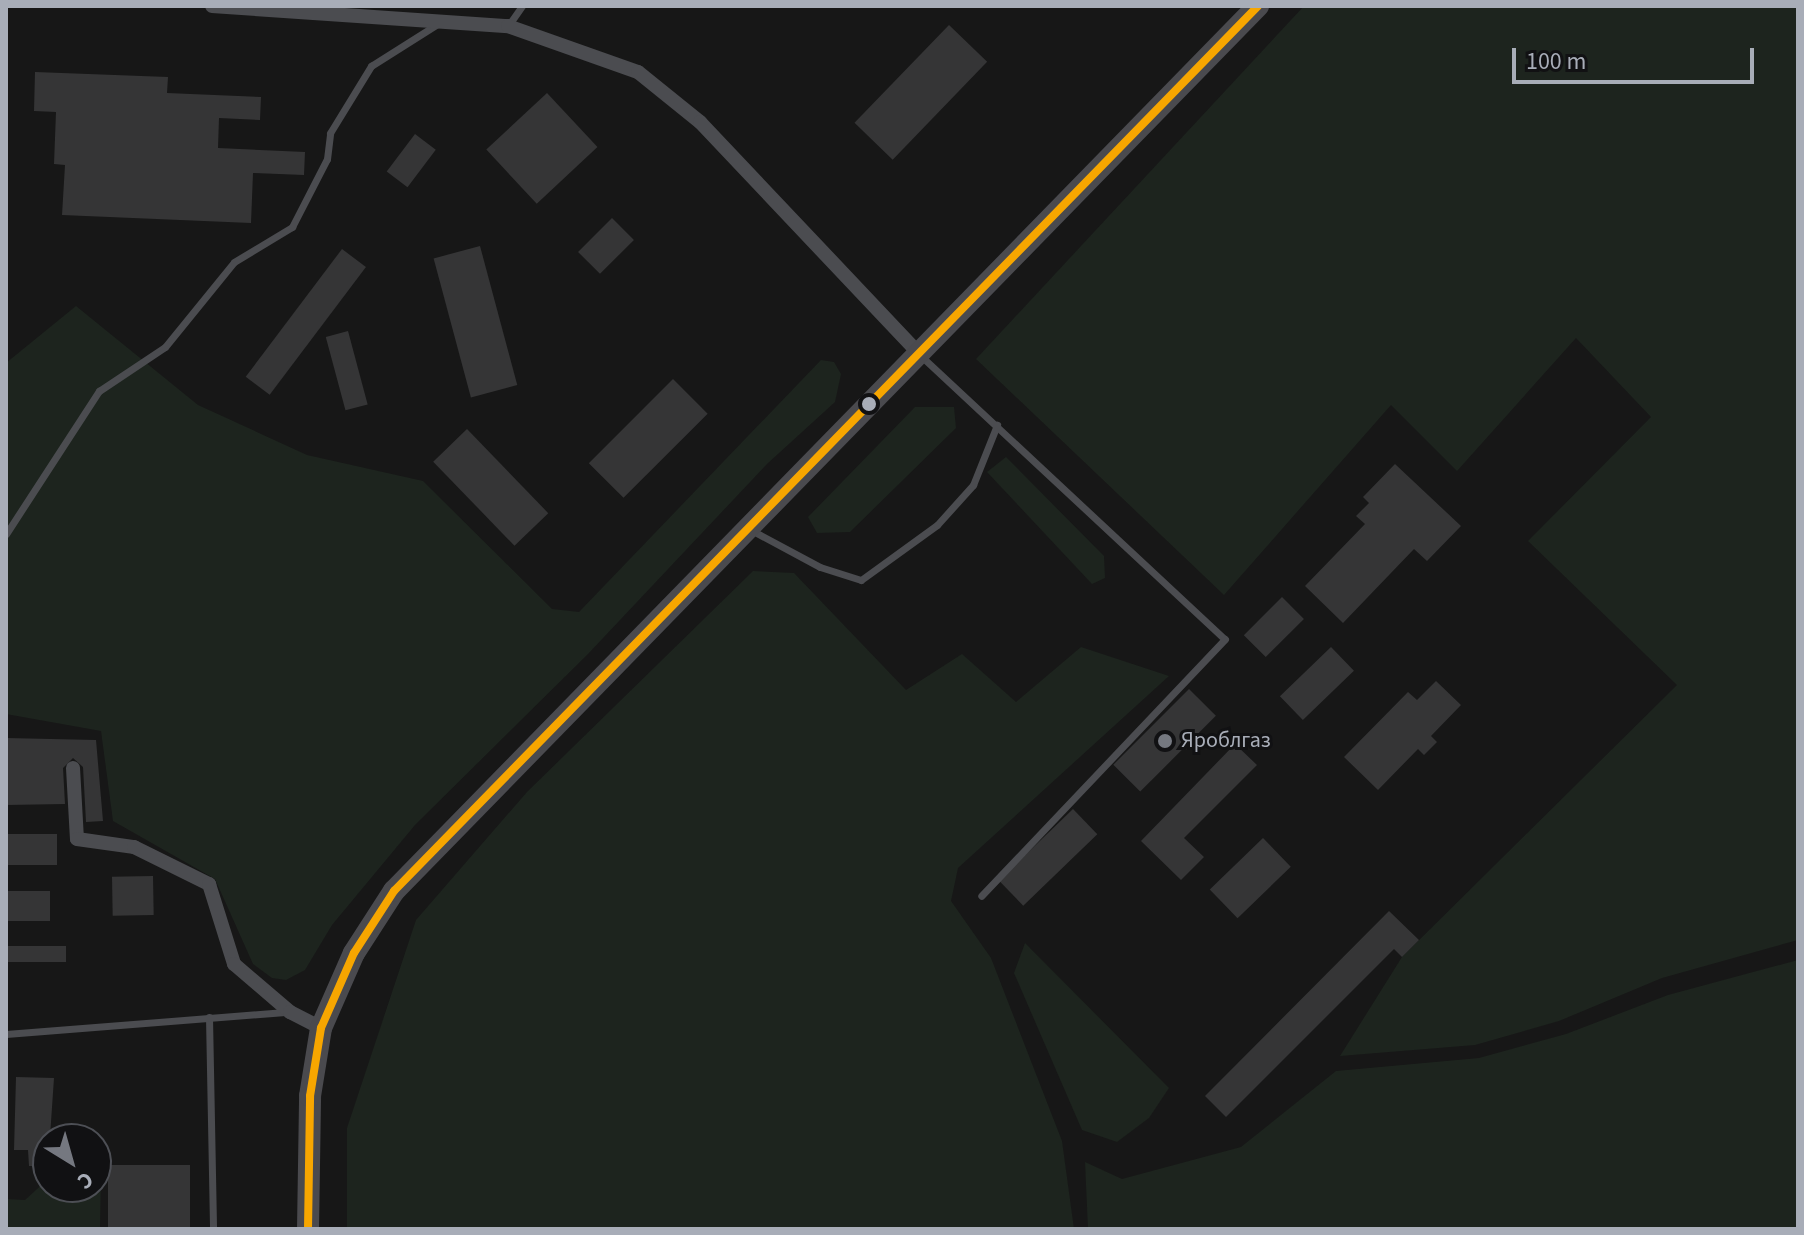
<!DOCTYPE html>
<meta charset="utf-8">
<style>
body{margin:0}
#map{position:relative;width:1804px;height:1235px;overflow:hidden;background:#171717;font-family:"Source Sans 3",sans-serif}
div>[style]{position:absolute}
.green>*{inset:0;background:#1d241e}
.building>*{inset:0;background:#353536;transform-origin:0 0}
.service>*{height:7px;margin:-3.5px;padding:0 3.5px;transform-origin:3.5px;border-radius:3.5px;background:#4b4c50}
.minor>*{height:14px;margin:-7px;padding:0 7px;transform-origin:7px;border-radius:7px;background:#4b4c50}
.secondary>*{height:22px;margin:-11px;padding:0 11px;transform-origin:11px;border-radius:11px;background:#4a4a4e}
.bus-1>*{height:8px;margin:-4px;padding:0 4px;transform-origin:4px;border-radius:4px;background:#f7a600}
.dots>*{width:22px;height:22px;translate:-50% -50%;box-sizing:border-box;border:4px solid #111113;border-radius:50%}
span{translate:-50% -50%;white-space:nowrap;text-align:center;line-height:1.15;-webkit-text-stroke:6px #111113;paint-order:stroke}
.poi-label{font-size:22px;color:#a8adb8}
.left{translate:0 -50%;text-align:left}
.frame{position:absolute;inset:0;border:8px solid #a8adb8;pointer-events:none}
.north{position:absolute;left:32px;top:1123px;width:80px;height:80px;box-sizing:border-box;background:#111113;border:2px solid #4d4f55;border-radius:50%;rotate:143deg;font-size:22px;font-weight:700;line-height:32px;text-align:center;color:#a8adb8}
.north::after{content:'';display:block;margin:auto;width:28px;height:36px;background:#757880;clip-path:polygon(50% 0,100% 100%,50% 72%,0 100%)}
.scale{position:absolute;left:1512px;top:48px;width:242px;height:36px;box-sizing:border-box;border:4px solid #a8adb8;border-top:0;padding-left:10px;font-size:24px;line-height:28px;white-space:nowrap;color:#a8adb8;-webkit-text-stroke:6px #111113;paint-order:stroke}
</style>
<div id="map">
<div class="green">
<div style="clip-path:polygon(1304px 6px,1798px 6px,1798px 940px,1662px 978px,1559px 1021px,1475px 1045px,1340px 1056px,1402px 957px,1677px 685px,1528px 541px,1651px 417px,1576px 338px,1457px 471px,1391px 405px,1224px 595px,976px 359px)"></div>
<div style="clip-path:polygon(76px 306px,198px 405px,307px 455px,423px 481px,552px 609px,579px 612px,821px 360px,834px 362px,841px 374px,835px 402px,767px 464px,588px 654px,415px 825px,332px 925px,305px 970px,286px 980px,272px 978px,253px 964px,215px 879px,113px 821px,101px 731px,6px 714px,6px 363px)"></div>
<div style="clip-path:polygon(915px 407px,954px 407px,956px 428px,850px 532px,817px 533px,808px 517px)"></div>
<div style="clip-path:polygon(1006px 457px,1104px 556px,1105px 578px,1092px 584px,987px 472px)"></div>
<div style="clip-path:polygon(753px 571px,794px 573px,906px 690px,962px 654px,1016px 702px,1081px 647px,1169px 676px,958px 868px,951px 901px,991px 958px,1062px 1141px,1074px 1229px,347px 1229px,347px 1128px,416px 920px,527px 792px)"></div>
<div style="clip-path:polygon(1025px 943px,1169px 1088px,1149px 1118px,1117px 1142px,1082px 1130px,1014px 973px)"></div>
<div style="clip-path:polygon(1798px 960px,1798px 1229px,1088px 1229px,1085px 1162px,1122px 1179px,1241px 1147px,1336px 1071px,1479px 1058px,1566px 1034px,1668px 995px)"></div>
<div style="clip-path:polygon(101px 1173px,100px 1229px,6px 1229px,6px 1199px,25px 1200px,48px 1179px,48px 1187px,96px 1187px,96px 1174px)"></div>
</div>
<div class="building">
<div style="left:949px;top:25px;width:53px;height:136px;rotate:44deg"></div>
<div style="clip-path:polygon(35px 72px,168px 77px,167px 93px,261px 97px,260px 120px,219px 118px,218px 148px,305px 152px,304px 175px,253px 173px,251px 223px,62px 215px,65px 165px,54px 164px,56px 112px,34px 111px)"></div>
<div style="left:547px;top:93px;width:74px;height:83px;rotate:47deg"></div>
<div style="left:415px;top:134px;width:26px;height:47px;rotate:37deg"></div>
<div style="left:612px;top:218px;width:31px;height:48px;rotate:45deg"></div>
<div style="left:480px;top:246px;width:144px;height:48px;rotate:75deg"></div>
<div style="left:342px;top:249px;width:30px;height:160px;rotate:37deg"></div>
<div style="left:348px;top:331px;width:76px;height:23px;rotate:75deg"></div>
<div style="left:673px;top:379px;width:49px;height:119px;rotate:45deg"></div>
<div style="left:467px;top:429px;width:117px;height:47px;rotate:46deg"></div>
<div style="clip-path:polygon(1395px 464px,1461px 526px,1427px 561px,1414px 549px,1343px 623px,1305px 586px,1365px 524px,1356px 516px,1369px 503px,1363px 497px)"></div>
<div style="left:1282px;top:597px;width:31px;height:54px;rotate:45deg"></div>
<div style="left:1331px;top:647px;width:33px;height:71px;rotate:46deg"></div>
<div style="clip-path:polygon(1436px 681px,1461px 705px,1431px 736px,1437px 742px,1424px 755px,1418px 749px,1378px 790px,1344px 757px,1408px 692px,1417px 700px)"></div>
<div style="left:1189px;top:689px;width:38px;height:107px;rotate:45deg"></div>
<div style="clip-path:polygon(6px 738px,96px 740px,103px 821px,86px 822px,83px 767px,73px 758px,63px 768px,65px 804px,6px 805px)"></div>
<div style="clip-path:polygon(1235px 744px,1257px 765px,1184px 838px,1204px 857px,1181px 880px,1141px 841px)"></div>
<div style="left:1073px;top:809px;width:35px;height:103px;rotate:46deg"></div>
<div style="left:57px;top:834px;width:31px;height:51px;rotate:90deg"></div>
<div style="left:1263px;top:838px;width:40px;height:74px;rotate:46deg"></div>
<div style="left:153px;top:876px;width:39px;height:41px;rotate:89deg"></div>
<div style="left:6px;top:891px;width:44px;height:30px"></div>
<div style="clip-path:polygon(1389px 911px,1419px 940px,1402px 957px,1394px 949px,1226px 1117px,1205px 1096px)"></div>
<div style="left:66px;top:946px;width:16px;height:60px;rotate:90deg"></div>
<div style="clip-path:polygon(16px 1077px,54px 1078px,48px 1166px,29px 1166px,28px 1150px,14px 1150px)"></div>
<div style="left:108px;top:1165px;width:82px;height:64px"></div>
</div>
<div class="service">
<div style="left:508px;top:26px;width:24px;rotate:-55deg"></div>
<div style="left:921px;top:356px;width:415px;rotate:43deg"></div>
<div style="left:1225px;top:639px;width:354px;rotate:133.5deg"></div>
<div style="left:751px;top:530px;width:78px;rotate:28.2deg"></div>
<div style="left:820px;top:567px;width:43px;rotate:17.6deg"></div>
<div style="left:861px;top:580px;width:94px;rotate:-35.9deg"></div>
<div style="left:937px;top:525px;width:54px;rotate:-48deg"></div>
<div style="left:973px;top:485px;width:65px;rotate:-68.2deg"></div>
<div style="left:6px;top:534px;width:171px;rotate:-57deg"></div>
<div style="left:99px;top:391px;width:79px;rotate:-33.7deg"></div>
<div style="left:165px;top:347px;width:109px;rotate:-50.9deg"></div>
<div style="left:234px;top:262px;width:68px;rotate:-31.1deg"></div>
<div style="left:292px;top:227px;width:76px;rotate:-62.8deg"></div>
<div style="left:327px;top:159px;width:26px;rotate:-83deg"></div>
<div style="left:330px;top:133px;width:79px;rotate:-58.5deg"></div>
<div style="left:371px;top:66px;width:80px;rotate:-32.3deg"></div>
<div style="left:209px;top:1017px;width:212px;rotate:88.9deg"></div>
<div style="left:6px;top:1034px;width:283px;rotate:-4.5deg"></div>
</div>
<div class="minor">
<div style="left:212px;top:6px;width:297px;rotate:3.9deg"></div>
<div style="left:508px;top:26px;width:138px;rotate:19.5deg"></div>
<div style="left:638px;top:72px;width:80px;rotate:38.9deg"></div>
<div style="left:700px;top:122px;width:320px;rotate:46.6deg"></div>
<div style="left:73px;top:768px;width:71px;rotate:86.8deg"></div>
<div style="left:77px;top:839px;width:58px;rotate:8deg"></div>
<div style="left:134px;top:847px;width:84px;rotate:26.3deg"></div>
<div style="left:209px;top:884px;width:84px;rotate:72.6deg"></div>
<div style="left:234px;top:964px;width:74px;rotate:40.6deg"></div>
<div style="left:290px;top:1012px;width:35px;rotate:27deg"></div>
</div>
<div class="secondary">
<div style="left:308px;top:1229px;width:133px;rotate:-89.1deg"></div>
<div style="left:310px;top:1096px;width:69px;rotate:-80.8deg"></div>
<div style="left:321px;top:1028px;width:82px;rotate:-66.3deg"></div>
<div style="left:354px;top:953px;width:74px;rotate:-57.2deg"></div>
<div style="left:394px;top:891px;width:1237px;rotate:-45.69deg"></div>
</div>
<div class="bus-1">
<div style="left:308px;top:1229px;width:133px;rotate:-89.1deg"></div>
<div style="left:310px;top:1096px;width:69px;rotate:-80.8deg"></div>
<div style="left:321px;top:1028px;width:82px;rotate:-66.3deg"></div>
<div style="left:354px;top:953px;width:74px;rotate:-57.2deg"></div>
<div style="left:394px;top:891px;width:1237px;rotate:-45.69deg"></div>
</div>
<div class="dots">
<div style="left:869px;top:404px;background:#a8adb8"></div>
<div style="left:1165px;top:741px;background:#757880"></div>
</div>
<div class="poi-label">
<span class="left" style="left:1181px;top:741px">Яроблгаз</span>
</div>
<div class="frame"></div>
<div class="north">С</div>
<div class="scale">100 m</div>
</div>
